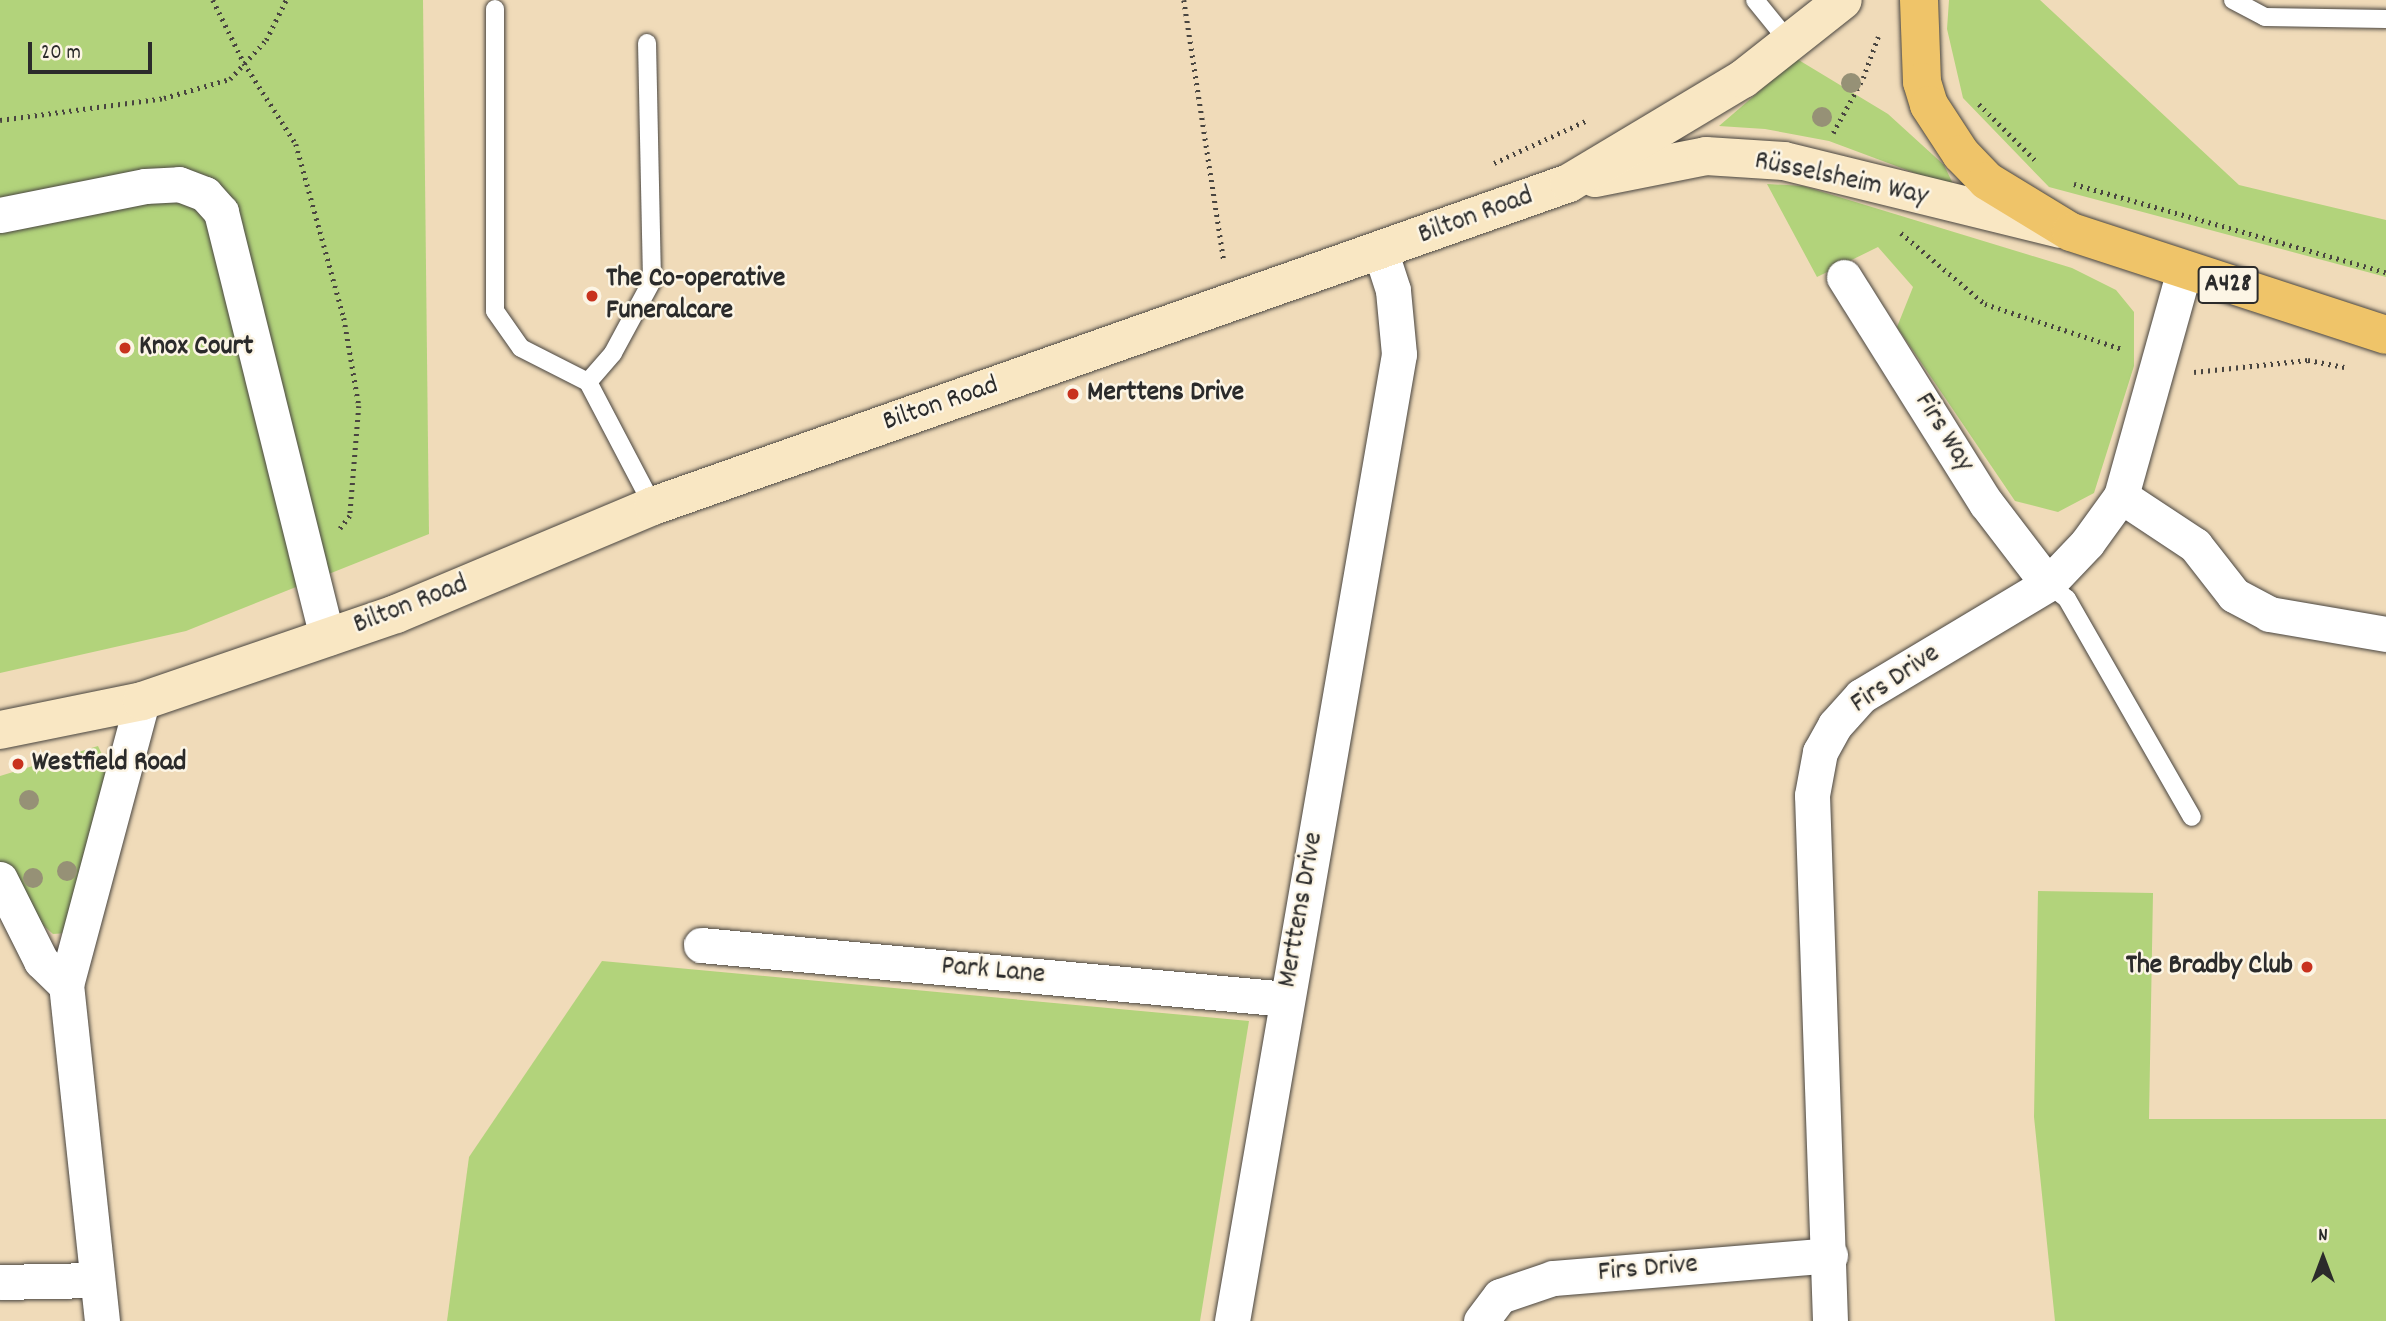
<!DOCTYPE html>
<meta charset="utf-8">
<style>
body{margin:0}
#map{position:relative;width:2386px;height:1321px;overflow:hidden;background:#f0dbb9;font-family:Dekko,sans-serif}
div>[style]{position:absolute}
.green>*{inset:0;background:#b2d37b}
.path>*{height:4.5px;margin-top:-2.25px;transform-origin:0;background:repeating-linear-gradient(90deg,#494540 0 2px,transparent 0 7px)}
.roads{filter:drop-shadow(0 0 2px #494540) drop-shadow(0 0 2px #494540)}
.lane>*{height:18px;margin:-9px;padding:0 9px;transform-origin:9px;border-radius:9px;background:#fff}
.street>*{height:35px;margin:-17.5px;padding:0 17.5px;transform-origin:17.5px;border-radius:17.5px;background:#fff}
.secondary>*{height:38px;margin:-19px;padding:0 19px;transform-origin:19px;border-radius:19px;background:#f9e7c3}
.highway>*{height:38px;margin:-19px;padding:0 19px;transform-origin:19px;border-radius:19px;background:#efc469}
.trees>*{width:20px;height:20px;margin:-10px;border-radius:50%;background:#969176}
.dots>*{width:19px;height:19px;translate:-50% -50%;box-sizing:border-box;border:4px solid #fcf5e5;border-radius:50%}
span{translate:-50% -50%;white-space:nowrap;text-align:center;line-height:1.15;-webkit-text-stroke:5px #fcf5e5;paint-order:stroke}
.shield-label span{padding:2px 5px;background:#fcf5e5;border:2px solid;border-radius:5px;-webkit-text-stroke-width:0}
.shield-label{font-size:26px;color:#2b2b2b;font-weight:700}
.street-label{font-size:28px;color:#2b2b2b}
.poi-label{font-size:28px;color:#2b2b2b;font-weight:700}
.left{translate:0 -50%;text-align:left}
.right{translate:-100% -50%;text-align:right}
.north{position:absolute;left:2288px;top:1223px;width:70px;height:70px;-webkit-text-stroke:5px #fcf5e5;paint-order:stroke;rotate:0deg;font-size:19px;font-weight:700;line-height:28px;text-align:center;color:#2b2b2b}
.north::after{content:'';display:block;margin:auto;width:24px;height:32px;background:#2b2b2b;clip-path:polygon(50% 0,100% 100%,50% 72%,0 100%)}
.scale{position:absolute;left:28px;top:42px;width:124px;height:32px;box-sizing:border-box;border:4px solid #2b2b2b;border-top:0;padding-left:9px;font-size:21px;line-height:24px;white-space:nowrap;color:#2b2b2b;-webkit-text-stroke:5px #fcf5e5;paint-order:stroke}
</style>
<div id="map">
<div class="green">
<div style="clip-path:polygon(0 0,423px 0,429px 534px,186px 631px,0 673px)"></div>
<div style="clip-path:polygon(1949px 0,2040px 0,2239px 185px,2386px 220px,2386px 277px,2049px 187px,1963px 98px,1947px 29px)"></div>
<div style="clip-path:polygon(1797px 59px,1888px 114px,1944px 165px,1955px 188px,1829px 141px,1765px 129px,1719px 126px)"></div>
<div style="clip-path:polygon(1767px 184px,1803px 186px,2072px 268px,2116px 290px,2134px 312px,2134px 366px,2094px 493px,2058px 512px,2015px 501px,1897px 327px,1913px 287px,1878px 247px,1817px 277px)"></div>
<div style="clip-path:polygon(98px 746px,107px 765px,67px 933px,53px 934px,25px 909px,0 862px,0 776px)"></div>
<div style="clip-path:polygon(2038px 891px,2153px 893px,2149px 1119px,2386px 1119px,2386px 1321px,2055px 1321px,2034px 1117px)"></div>
<div style="clip-path:polygon(602px 961px,1249px 1021px,1200px 1321px,447px 1321px,469px 1157px)"></div>
</div>
<div class="path">
<div style="left:213px;top:0;width:70px;rotate:63.8deg"></div>
<div style="left:244px;top:63px;width:96px;rotate:57.3deg"></div>
<div style="left:296px;top:144px;width:180px;rotate:74.6deg"></div>
<div style="left:344px;top:318px;width:89px;rotate:80.3deg"></div>
<div style="left:359px;top:406px;width:110px;rotate:94.7deg"></div>
<div style="left:350px;top:516px;width:16px;rotate:128deg"></div>
<div style="left:1184px;top:0;width:265px;rotate:81.3deg"></div>
<div style="left:1979px;top:104px;width:79px;rotate:45deg"></div>
<div style="left:0;top:120px;width:165px;rotate:-7.6deg"></div>
<div style="left:164px;top:98px;width:69px;rotate:-16.1deg"></div>
<div style="left:230px;top:79px;width:53px;rotate:-47.3deg"></div>
<div style="left:266px;top:40px;width:45px;rotate:-63.4deg"></div>
<div style="left:1833px;top:133px;width:63px;rotate:-61.4deg"></div>
<div style="left:1863px;top:78px;width:44px;rotate:-69.9deg"></div>
<div style="left:1494px;top:163px;width:103px;rotate:-24.6deg"></div>
<div style="left:2074px;top:184px;width:324px;rotate:15.8deg"></div>
<div style="left:1901px;top:233px;width:110px;rotate:40.2deg"></div>
<div style="left:1985px;top:304px;width:144px;rotate:18.2deg"></div>
<div style="left:2194px;top:372px;width:115px;rotate:-6deg"></div>
<div style="left:2308px;top:360px;width:37px;rotate:11deg"></div>
</div>
<div class="roads">
<div class="lane">
<div style="left:1755px;top:0;width:54px;rotate:51deg"></div>
<div style="left:2233px;top:0;width:36px;rotate:28deg"></div>
<div style="left:2265px;top:17px;width:121px;rotate:0.9deg"></div>
<div style="left:495px;top:9px;width:302px;rotate:90deg"></div>
<div style="left:495px;top:311px;width:45px;rotate:54.9deg"></div>
<div style="left:521px;top:348px;width:75px;rotate:26.9deg"></div>
<div style="left:588px;top:382px;width:140px;rotate:62.3deg"></div>
<div style="left:588px;top:382px;width:38px;rotate:-49deg"></div>
<div style="left:613px;top:353px;width:82px;rotate:-61.6deg"></div>
<div style="left:652px;top:281px;width:238px;rotate:-91.2deg"></div>
<div style="left:2048px;top:584px;width:24px;rotate:38deg"></div>
<div style="left:2067px;top:599px;width:251px;rotate:60.2deg"></div>
</div>
<div class="street">
<div style="left:0;top:215px;width:148px;rotate:-11.3deg"></div>
<div style="left:145px;top:186px;width:34px;rotate:-3deg"></div>
<div style="left:179px;top:184px;width:28px;rotate:21deg"></div>
<div style="left:205px;top:194px;width:24px;rotate:48deg"></div>
<div style="left:221px;top:212px;width:439px;rotate:76deg"></div>
<div style="left:1844px;top:277px;width:267px;rotate:57.9deg"></div>
<div style="left:1986px;top:503px;width:102px;rotate:52.6deg"></div>
<div style="left:2121px;top:496px;width:89px;rotate:33.5deg"></div>
<div style="left:2195px;top:545px;width:63px;rotate:52deg"></div>
<div style="left:2234px;top:595px;width:40px;rotate:28deg"></div>
<div style="left:2269px;top:614px;width:119px;rotate:9.7deg"></div>
<div style="left:0;top:879px;width:92px;rotate:63.4deg"></div>
<div style="left:41px;top:961px;width:35px;rotate:44deg"></div>
<div style="left:701px;top:945px;width:587px;rotate:5.27deg"></div>
<div style="left:0;top:1282px;width:97px;rotate:-1.2deg"></div>
<div style="left:102px;top:1321px;width:338px;rotate:-96.1deg"></div>
<div style="left:66px;top:985px;width:294px;rotate:-75deg"></div>
<div style="left:1232px;top:1321px;width:981px;rotate:-80.2deg"></div>
<div style="left:1399px;top:354px;width:64px;rotate:-95.4deg"></div>
<div style="left:1393px;top:290px;width:40px;rotate:-108deg"></div>
<div style="left:1481px;top:1321px;width:31px;rotate:-53deg"></div>
<div style="left:1500px;top:1296px;width:56px;rotate:-18.8deg"></div>
<div style="left:1553px;top:1278px;width:278px;rotate:-4.7deg"></div>
<div style="left:1830px;top:1321px;width:526px;rotate:-91.96deg"></div>
<div style="left:1812px;top:795px;width:44px;rotate:-79.5deg"></div>
<div style="left:1820px;top:752px;width:31px;rotate:-61deg"></div>
<div style="left:1835px;top:725px;width:39px;rotate:-48deg"></div>
<div style="left:1861px;top:696px;width:218px;rotate:-30.9deg"></div>
<div style="left:2048px;top:584px;width:57px;rotate:-46.4deg"></div>
<div style="left:2087px;top:543px;width:58px;rotate:-54.1deg"></div>
<div style="left:2121px;top:496px;width:234px;rotate:-74.4deg"></div>
</div>
<div class="secondary">
<div style="left:1595px;top:178px;width:113px;rotate:-11.2deg"></div>
<div style="left:1706px;top:156px;width:78px;rotate:3.7deg"></div>
<div style="left:1784px;top:161px;width:284px;rotate:13.8deg"></div>
<div style="left:0;top:730px;width:145px;rotate:-11.5deg"></div>
<div style="left:142px;top:701px;width:268px;rotate:-18.9deg"></div>
<div style="left:396px;top:614px;width:279px;rotate:-22.8deg"></div>
<div style="left:653px;top:506px;width:971px;rotate:-19.42deg"></div>
<div style="left:1569px;top:183px;width:203px;rotate:-30.9deg"></div>
<div style="left:1743px;top:79px;width:127px;rotate:-38.3deg"></div>
</div>
<div class="highway">
<div style="left:1919px;top:0;width:82px;rotate:87.9deg"></div>
<div style="left:1922px;top:82px;width:24px;rotate:73deg"></div>
<div style="left:1929px;top:105px;width:59px;rotate:56.9deg"></div>
<div style="left:1961px;top:154px;width:37px;rotate:46deg"></div>
<div style="left:1987px;top:181px;width:98px;rotate:31.3deg"></div>
<div style="left:2071px;top:232px;width:331px;rotate:18.1deg"></div>
</div>
</div>
<div class="trees">
<div style="left:1851px;top:83px"></div>
<div style="left:1822px;top:117px"></div>
<div style="left:29px;top:800px"></div>
<div style="left:67px;top:871px"></div>
<div style="left:33px;top:878px"></div>
</div>
<div class="dots">
<div style="left:592px;top:296px;background:#c8321e"></div>
<div style="left:125px;top:348px;background:#c8321e"></div>
<div style="left:1073px;top:394px;background:#c8321e"></div>
<div style="left:18px;top:764px;background:#c8321e"></div>
<div style="left:2307px;top:967px;background:#c8321e"></div>
</div>
<div class="shield-label">
<span style="left:2228px;top:285px">A428</span>
</div>
<div class="street-label">
<span style="left:1841px;top:180px;rotate:12deg">Rüsselsheim Way</span>
<span style="left:1476px;top:217px;rotate:-20deg">Bilton Road</span>
<span style="left:941px;top:405px;rotate:-19deg">Bilton Road</span>
<span style="left:1943px;top:433px;rotate:58deg">Firs Way</span>
<span style="left:411px;top:606px;rotate:-21deg">Bilton Road</span>
<span style="left:1896px;top:680px;rotate:-34deg">Firs Drive</span>
<span style="left:1302px;top:910px;rotate:-80deg">Merttens Drive</span>
<span style="left:993px;top:972px;rotate:5deg">Park Lane</span>
<span style="left:1648px;top:1270px;rotate:-5deg">Firs Drive</span>
</div>
<div class="poi-label">
<span class="left" style="left:606px;top:296px">The Co-operative<br>Funeralcare</span>
<span class="left" style="left:139px;top:348px">Knox Court</span>
<span class="left" style="left:1087px;top:394px">Merttens Drive</span>
<span class="left" style="left:32px;top:764px">Westfield Road</span>
<span class="right" style="left:2293px;top:967px">The Bradby Club</span>
</div>
<div class="north">N</div>
<div class="scale">20 m</div>
</div>
